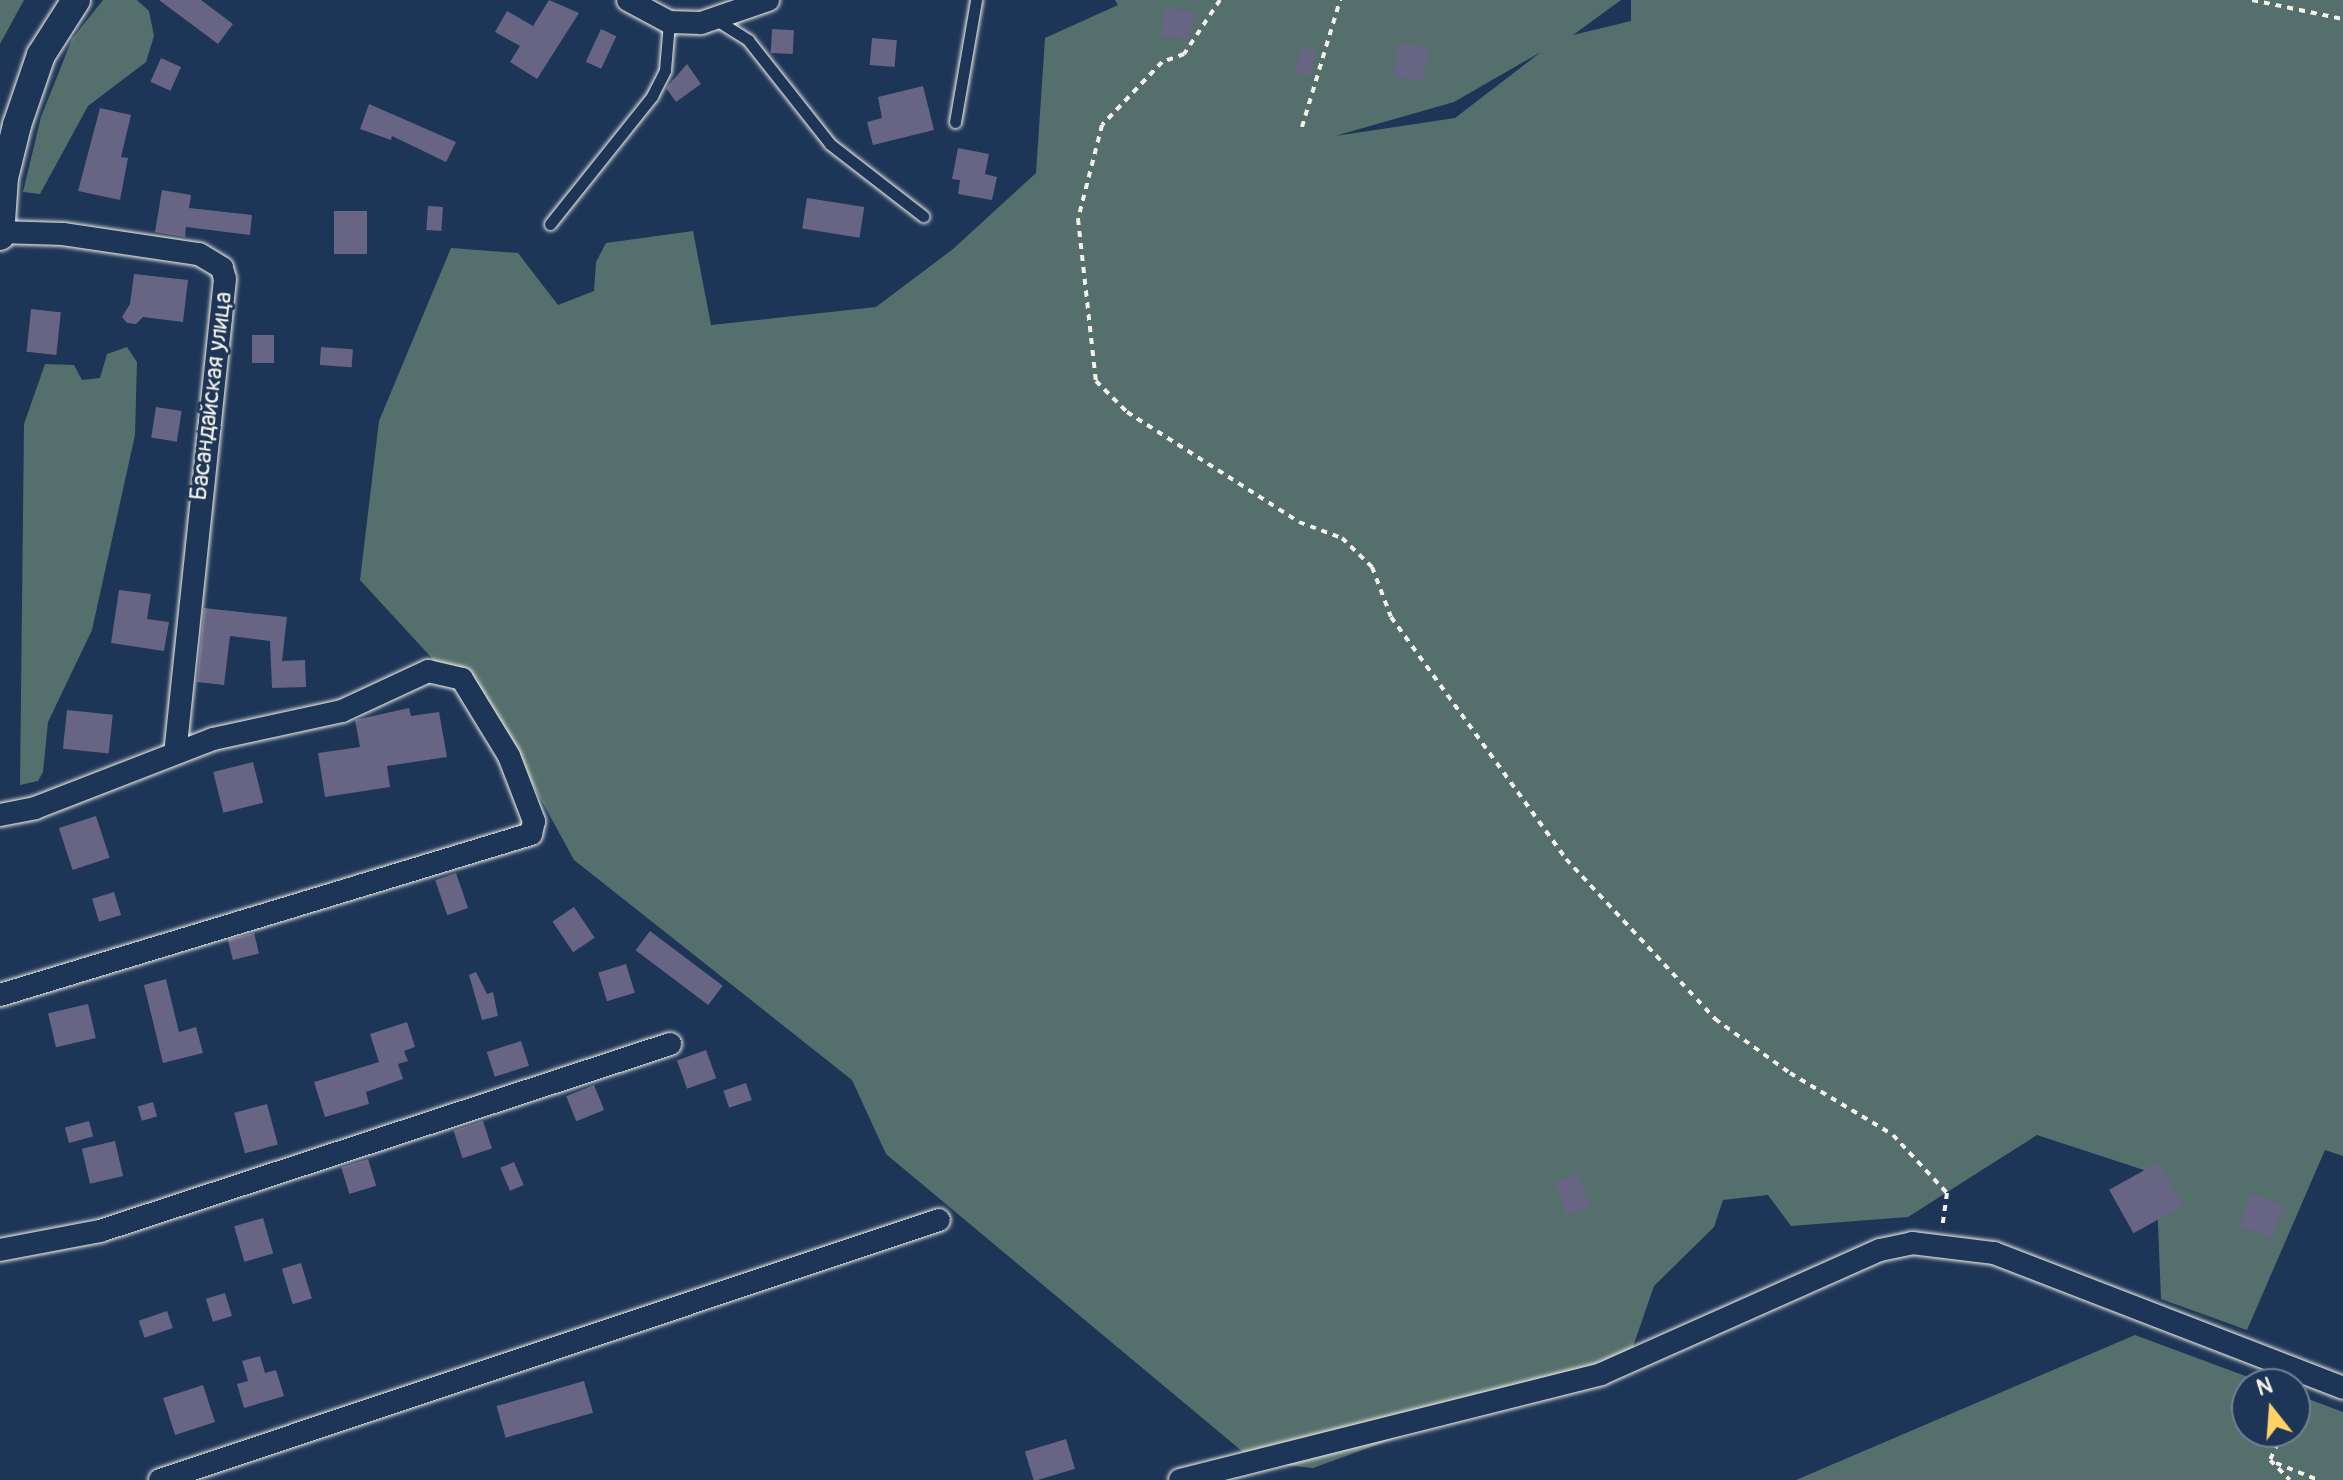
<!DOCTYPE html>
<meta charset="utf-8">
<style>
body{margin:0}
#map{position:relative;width:2343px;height:1480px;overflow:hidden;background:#1d3557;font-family:Pangolin,sans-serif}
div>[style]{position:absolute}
.green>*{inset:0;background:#556f6c}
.building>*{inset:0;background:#676484;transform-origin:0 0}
.path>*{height:4px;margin-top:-2px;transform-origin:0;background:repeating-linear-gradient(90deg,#f4f1e8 0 6px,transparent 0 12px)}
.roads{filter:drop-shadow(0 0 2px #f4f1e8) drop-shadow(0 0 2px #f4f1e8)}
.service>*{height:11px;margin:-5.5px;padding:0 5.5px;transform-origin:5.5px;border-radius:5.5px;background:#1d3557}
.minor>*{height:22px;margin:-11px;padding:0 11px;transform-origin:11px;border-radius:11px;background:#1d3557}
.tertiary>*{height:28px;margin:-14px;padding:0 14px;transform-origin:14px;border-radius:14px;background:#1d3557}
span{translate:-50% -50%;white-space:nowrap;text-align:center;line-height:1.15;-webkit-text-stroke:6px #1d3557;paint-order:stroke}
.street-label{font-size:24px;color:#f4f1e8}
.north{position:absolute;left:2231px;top:1368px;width:80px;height:80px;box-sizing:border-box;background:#1d3557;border:2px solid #738091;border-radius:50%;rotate:343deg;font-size:22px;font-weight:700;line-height:32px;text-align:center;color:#f4f1e8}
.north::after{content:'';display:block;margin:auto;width:28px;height:36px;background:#ffd166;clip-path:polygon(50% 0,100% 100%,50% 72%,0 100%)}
</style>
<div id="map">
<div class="green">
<div style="clip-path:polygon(0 0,24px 0,0 44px)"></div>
<div style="clip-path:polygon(103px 0,137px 0,149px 11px,154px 36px,146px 62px,88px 106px,40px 194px,23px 192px,41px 117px,72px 39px)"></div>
<div style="clip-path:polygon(evenodd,1115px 0,1621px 0,1573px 35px,1631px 21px,1631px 0,2343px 0,2343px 1156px,2325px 1150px,2247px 1330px,2161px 1299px,2156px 1174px,2037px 1135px,1908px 1217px,1791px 1226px,1768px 1195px,1723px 1200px,1714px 1227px,1654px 1286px,1627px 1364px,1530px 1389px,1313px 1468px,1255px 1462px,886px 1154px,852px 1080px,574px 860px,510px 743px,360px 580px,379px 421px,451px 248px,518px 253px,558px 305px,594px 291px,596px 262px,606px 243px,693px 231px,711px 325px,876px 307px,953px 249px,1036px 173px,1045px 38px,1118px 5px,1115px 0,1541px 52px,1455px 118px,1335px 136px,1454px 102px,1541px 52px)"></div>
<div style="clip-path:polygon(127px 347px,137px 362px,135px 435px,92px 630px,48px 722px,43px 772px,38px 781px,20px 785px,24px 424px,45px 364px,74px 365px,82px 380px,100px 378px,107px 354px)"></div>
<div style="clip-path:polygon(2135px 1335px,2267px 1384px,2247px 1384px,2247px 1432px,2295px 1432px,2295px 1394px,2343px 1412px,2343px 1480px,1796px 1480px)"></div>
</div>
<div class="building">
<div style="clip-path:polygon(159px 0,201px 0,233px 24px,218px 44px)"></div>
<div style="clip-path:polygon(549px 0,579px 13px,537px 79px,510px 62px,520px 46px,495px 32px,507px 11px,533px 26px)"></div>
<div style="left:1166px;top:7px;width:30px;height:28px;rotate:12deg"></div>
<div style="left:601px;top:29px;width:17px;height:36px;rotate:25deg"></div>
<div style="left:772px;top:29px;width:22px;height:24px;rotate:3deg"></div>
<div style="left:872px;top:38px;width:25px;height:27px;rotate:5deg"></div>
<div style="left:1399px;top:43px;width:30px;height:34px;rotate:9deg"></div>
<div style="left:1301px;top:47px;width:16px;height:26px;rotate:14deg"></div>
<div style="left:161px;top:58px;width:22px;height:26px;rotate:24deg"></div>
<div style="clip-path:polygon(687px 64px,701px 84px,676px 102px,666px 88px)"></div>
<div style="clip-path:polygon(923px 86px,934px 130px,873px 145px,867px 122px,882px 118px,878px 97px)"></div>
<div style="clip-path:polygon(369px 104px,456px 142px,446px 162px,392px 136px,391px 140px,360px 129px)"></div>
<div style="clip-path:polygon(100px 108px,131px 115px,121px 157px,128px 158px,120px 200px,78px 191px)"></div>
<div style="clip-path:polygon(958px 148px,989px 154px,985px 174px,997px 177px,992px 200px,958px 194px,960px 180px,952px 179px)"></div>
<div style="clip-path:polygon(162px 190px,191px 195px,189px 208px,252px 215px,250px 235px,186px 227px,185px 237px,155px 232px)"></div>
<div style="left:807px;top:198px;width:58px;height:31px;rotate:9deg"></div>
<div style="left:428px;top:206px;width:15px;height:24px;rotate:4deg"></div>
<div style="left:334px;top:211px;width:33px;height:43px"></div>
<div style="clip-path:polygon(134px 274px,188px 280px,183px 322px,143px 317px,136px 324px,127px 323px,122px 317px,130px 304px)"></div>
<div style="left:31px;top:309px;width:30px;height:43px;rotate:6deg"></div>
<div style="left:252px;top:335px;width:22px;height:28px"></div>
<div style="left:321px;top:347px;width:32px;height:18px;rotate:4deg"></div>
<div style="left:156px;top:407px;width:26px;height:31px;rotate:9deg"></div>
<div style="clip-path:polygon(119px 590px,151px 594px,147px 619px,169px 622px,164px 651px,111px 643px)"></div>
<div style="clip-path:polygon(204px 608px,287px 617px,282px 661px,305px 660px,306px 687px,272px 688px,270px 641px,230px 636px,224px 685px,197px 682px)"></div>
<div style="clip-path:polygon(409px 708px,411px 716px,439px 712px,447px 757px,387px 766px,390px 787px,325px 797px,318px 753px,360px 747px,355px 720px)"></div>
<div style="left:67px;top:710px;width:46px;height:39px;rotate:6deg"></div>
<div style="left:253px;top:762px;width:42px;height:41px;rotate:76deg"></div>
<div style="left:96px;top:816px;width:44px;height:39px;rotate:72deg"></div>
<div style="left:456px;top:873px;width:37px;height:22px;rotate:71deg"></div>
<div style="left:114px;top:892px;width:24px;height:23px;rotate:73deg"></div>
<div style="left:574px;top:907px;width:37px;height:26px;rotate:56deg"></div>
<div style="left:650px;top:931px;width:91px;height:24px;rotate:37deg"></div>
<div style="left:254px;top:933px;width:21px;height:27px;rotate:76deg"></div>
<div style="left:626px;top:964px;width:30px;height:29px;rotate:73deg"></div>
<div style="clip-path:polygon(476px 972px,487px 994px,493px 992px,498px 1016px,482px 1020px,469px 975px)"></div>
<div style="clip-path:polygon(166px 979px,179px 1032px,196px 1027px,203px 1053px,163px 1063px,144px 985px)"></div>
<div style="left:88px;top:1004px;width:35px;height:41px;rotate:77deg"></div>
<div style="clip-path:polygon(407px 1022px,415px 1047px,404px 1051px,408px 1061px,398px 1064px,403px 1079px,366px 1092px,369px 1104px,325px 1117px,314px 1082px,379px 1062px,370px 1034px)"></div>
<div style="left:521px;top:1041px;width:26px;height:36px;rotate:72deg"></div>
<div style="left:706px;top:1050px;width:30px;height:31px;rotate:70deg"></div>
<div style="left:746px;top:1083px;width:18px;height:24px;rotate:71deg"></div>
<div style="left:594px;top:1085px;width:27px;height:30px;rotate:68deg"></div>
<div style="left:153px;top:1102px;width:15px;height:16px;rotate:74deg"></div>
<div style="left:267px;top:1104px;width:42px;height:34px;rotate:75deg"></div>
<div style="left:89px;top:1121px;width:16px;height:25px;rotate:75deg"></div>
<div style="left:483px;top:1121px;width:29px;height:31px;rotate:72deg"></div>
<div style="left:115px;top:1141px;width:36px;height:34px;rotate:77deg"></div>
<div style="left:368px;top:1159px;width:28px;height:28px;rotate:73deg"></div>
<div style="left:514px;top:1162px;width:25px;height:15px;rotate:67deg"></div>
<div style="left:2159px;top:1162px;width:50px;height:57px;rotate:61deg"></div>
<div style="left:1579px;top:1174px;width:35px;height:25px;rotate:72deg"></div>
<div style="left:2251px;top:1194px;width:34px;height:34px;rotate:19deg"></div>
<div style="left:263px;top:1218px;width:37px;height:30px;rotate:74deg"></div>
<div style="left:301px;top:1263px;width:37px;height:20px;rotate:73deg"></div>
<div style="left:225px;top:1293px;width:24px;height:20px;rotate:73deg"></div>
<div style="left:167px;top:1311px;width:18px;height:30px;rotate:71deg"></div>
<div style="clip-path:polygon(260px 1356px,265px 1373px,276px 1370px,284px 1396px,244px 1408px,237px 1384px,248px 1381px,242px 1361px)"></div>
<div style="left:584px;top:1381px;width:33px;height:91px;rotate:74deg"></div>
<div style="left:203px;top:1385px;width:39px;height:42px;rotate:72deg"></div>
<div style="left:1066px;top:1439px;width:31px;height:43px;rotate:73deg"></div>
</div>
<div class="path">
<div style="left:1220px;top:0;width:65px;rotate:123.7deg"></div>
<div style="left:1184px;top:54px;width:23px;rotate:160deg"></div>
<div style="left:1162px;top:62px;width:87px;rotate:133.6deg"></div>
<div style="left:1102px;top:125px;width:97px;rotate:104.3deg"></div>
<div style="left:1078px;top:219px;width:163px;rotate:83.7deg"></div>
<div style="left:1096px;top:381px;width:44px;rotate:45deg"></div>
<div style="left:1127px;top:412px;width:204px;rotate:32.6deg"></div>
<div style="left:1299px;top:522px;width:46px;rotate:20.4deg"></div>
<div style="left:1342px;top:538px;width:42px;rotate:44deg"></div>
<div style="left:1372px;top:567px;width:53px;rotate:69.2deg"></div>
<div style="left:1391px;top:617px;width:299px;rotate:54.1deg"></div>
<div style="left:1566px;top:859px;width:219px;rotate:47deg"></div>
<div style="left:1715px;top:1019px;width:92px;rotate:35.8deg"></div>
<div style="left:1790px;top:1073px;width:120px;rotate:31deg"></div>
<div style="left:1893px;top:1135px;width:79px;rotate:47deg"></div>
<div style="left:1947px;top:1193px;width:36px;rotate:98deg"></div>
<div style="left:2252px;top:0;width:93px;rotate:11.8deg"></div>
<div style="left:1302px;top:127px;width:133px;rotate:-73.3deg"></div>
<div style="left:2295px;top:1403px;width:13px;rotate:-67deg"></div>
<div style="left:2283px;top:1432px;width:31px;rotate:115deg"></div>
<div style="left:2270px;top:1460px;width:28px;rotate:45deg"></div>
<div style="left:2276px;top:1463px;width:45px;rotate:22deg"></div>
</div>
<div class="roads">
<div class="service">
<div style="left:718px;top:21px;width:36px;rotate:32deg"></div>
<div style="left:748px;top:40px;width:132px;rotate:51.7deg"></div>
<div style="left:830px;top:144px;width:118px;rotate:37.7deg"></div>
<div style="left:955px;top:122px;width:124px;rotate:-80.2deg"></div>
<div style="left:550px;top:224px;width:164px;rotate:-51.4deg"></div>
<div style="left:652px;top:96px;width:29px;rotate:-63deg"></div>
<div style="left:665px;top:70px;width:48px;rotate:-85.2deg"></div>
</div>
<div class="minor">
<div style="left:628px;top:0;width:47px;rotate:28.2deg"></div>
<div style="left:669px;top:22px;width:32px;rotate:2deg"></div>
<div style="left:701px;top:23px;width:71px;rotate:-18.9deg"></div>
<div style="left:0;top:232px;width:63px;rotate:1.8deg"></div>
<div style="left:63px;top:234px;width:137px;rotate:8.4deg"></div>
<div style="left:199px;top:254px;width:27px;rotate:31deg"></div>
<div style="left:222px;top:268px;width:11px;rotate:75deg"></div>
<div style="left:225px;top:279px;width:476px;rotate:96deg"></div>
<div style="left:0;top:815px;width:36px;rotate:-11deg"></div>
<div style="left:35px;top:808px;width:191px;rotate:-21.2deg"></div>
<div style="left:213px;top:739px;width:132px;rotate:-12.2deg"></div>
<div style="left:342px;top:711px;width:95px;rotate:-24.9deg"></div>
<div style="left:428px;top:671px;width:35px;rotate:13deg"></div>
<div style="left:462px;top:679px;width:90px;rotate:58.6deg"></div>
<div style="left:509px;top:756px;width:70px;rotate:69deg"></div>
<div style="left:534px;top:821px;width:13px;rotate:103deg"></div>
<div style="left:531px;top:834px;width:555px;rotate:163.13deg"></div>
<div style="left:0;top:1250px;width:102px;rotate:-10.8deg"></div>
<div style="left:100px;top:1231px;width:600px;rotate:-18.16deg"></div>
<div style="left:160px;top:1480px;width:821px;rotate:-18.46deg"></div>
<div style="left:1180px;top:1480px;width:434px;rotate:-14.1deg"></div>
<div style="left:1601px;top:1374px;width:305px;rotate:-24deg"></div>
<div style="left:1880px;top:1250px;width:33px;rotate:-12deg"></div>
<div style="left:1912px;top:1243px;width:83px;rotate:7deg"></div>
<div style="left:1994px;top:1253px;width:374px;rotate:21.1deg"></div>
</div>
<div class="tertiary">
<div style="left:0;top:236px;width:58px;rotate:-86.1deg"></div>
<div style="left:4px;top:178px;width:55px;rotate:-76.2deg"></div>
<div style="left:17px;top:125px;width:74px;rotate:-71.1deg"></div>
<div style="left:41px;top:55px;width:65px;rotate:-57.5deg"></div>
</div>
</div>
<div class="street-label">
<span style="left:211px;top:396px;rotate:-83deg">Басандайская улица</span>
</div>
<div class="north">N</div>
</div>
